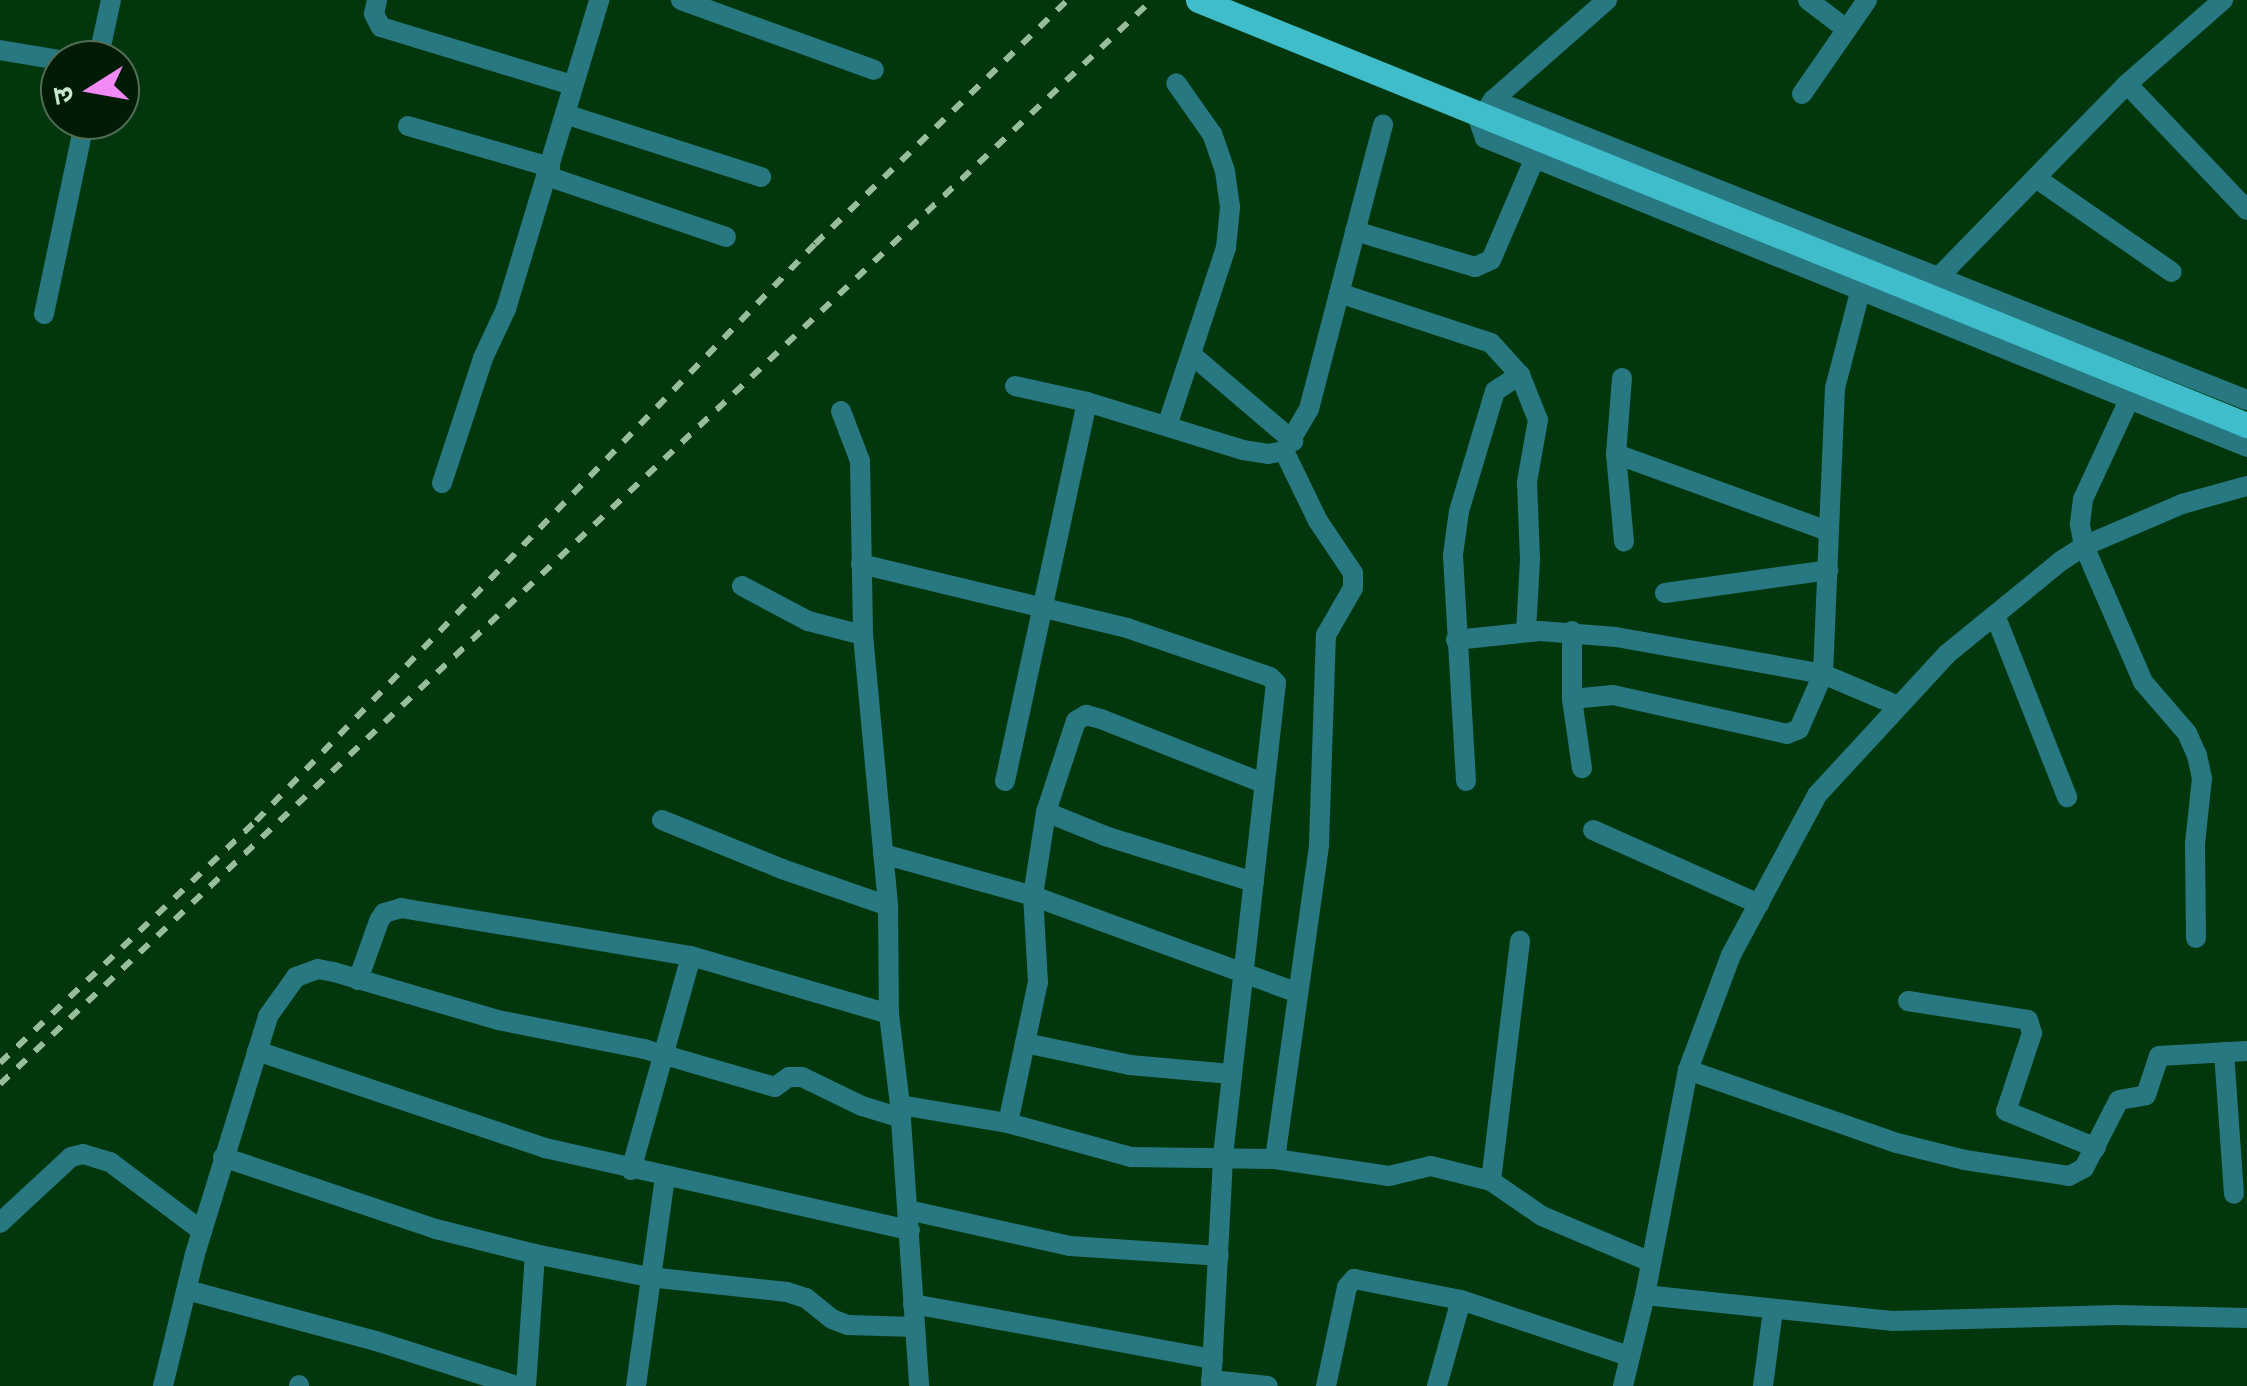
<!DOCTYPE html>
<meta charset="utf-8">
<style>
body{margin:0}
#map{position:relative;width:2247px;height:1386px;overflow:hidden;background:#02370d;font-family:"Public Sans","Noto Sans Devanagari",sans-serif}
div>[style]{position:absolute}
.minor>*{height:20px;margin:-10px;padding:0 10px;transform-origin:10px;border-radius:10px;background:#277881}
.rail>*{height:6px;margin-top:-3px;transform-origin:0;background:repeating-linear-gradient(90deg,#98bd9c 0 12px,transparent 0 24px)}
.primary-bridge>*{height:25px;margin:-12.5px;padding:0 12.5px;transform-origin:12.5px;border-radius:12.5px;background:#3fbdcb}
span{translate:-50% -50%;white-space:nowrap;text-align:center;line-height:1.15;-webkit-text-stroke:9px #021b05;paint-order:stroke}
.north{position:absolute;left:40px;top:40px;width:100px;height:100px;box-sizing:border-box;background:#021b05;border:2px solid #516d53;border-radius:50%;rotate:259deg;font-size:28px;font-weight:700;line-height:40px;text-align:center;color:#c8e8c9}
.north::after{content:'';display:block;margin:auto;width:35px;height:45px;background:#f18af4;clip-path:polygon(50% 0,100% 100%,50% 72%,0 100%)}
</style>
<div id="map">
<div class="minor">
<div style="left:377px;top:0;width:14px;rotate:102deg"></div>
<div style="left:374px;top:14px;width:15px;rotate:62deg"></div>
<div style="left:381px;top:27px;width:200px;rotate:16.9deg"></div>
<div style="left:681px;top:0;width:205px;rotate:19.9deg"></div>
<div style="left:1607px;top:0;width:152px;rotate:138.7deg"></div>
<div style="left:1493px;top:100px;width:25px;rotate:124deg"></div>
<div style="left:1479px;top:121px;width:18px;rotate:71deg"></div>
<div style="left:1485px;top:138px;width:822px;rotate:22.07deg"></div>
<div style="left:1808px;top:0;width:48px;rotate:37.3deg"></div>
<div style="left:0;top:50px;width:61px;rotate:9.5deg"></div>
<div style="left:98px;top:60px;width:61px;rotate:-77.8deg"></div>
<div style="left:2127px;top:84px;width:174px;rotate:46.4deg"></div>
<div style="left:1802px;top:94px;width:114px;rotate:-55.3deg"></div>
<div style="left:1493px;top:100px;width:811px;rotate:21.7deg"></div>
<div style="left:565px;top:114px;width:206px;rotate:17.8deg"></div>
<div style="left:408px;top:126px;width:148px;rotate:16.1deg"></div>
<div style="left:547px;top:176px;width:189px;rotate:18.8deg"></div>
<div style="left:2036px;top:178px;width:165px;rotate:34.7deg"></div>
<div style="left:1355px;top:231px;width:125px;rotate:16.7deg"></div>
<div style="left:1475px;top:267px;width:17px;rotate:-24deg"></div>
<div style="left:1491px;top:260px;width:111px;rotate:-66.7deg"></div>
<div style="left:1928px;top:288px;width:285px;rotate:-45.7deg"></div>
<div style="left:2127px;top:84px;width:128px;rotate:-41.2deg"></div>
<div style="left:1339px;top:293px;width:160px;rotate:18.2deg"></div>
<div style="left:1491px;top:343px;width:43px;rotate:47.8deg"></div>
<div style="left:44px;top:314px;width:198px;rotate:-78.1deg"></div>
<div style="left:1192px;top:355px;width:133px;rotate:40.4deg"></div>
<div style="left:1622px;top:378px;width:76px;rotate:94.5deg"></div>
<div style="left:1616px;top:454px;width:88px;rotate:84.8deg"></div>
<div style="left:1015px;top:386px;width:74px;rotate:12.5deg"></div>
<div style="left:1087px;top:402px;width:163px;rotate:17.1deg"></div>
<div style="left:1243px;top:450px;width:25px;rotate:9deg"></div>
<div style="left:1268px;top:454px;width:16px;rotate:-11deg"></div>
<div style="left:1284px;top:451px;width:49px;rotate:-59.2deg"></div>
<div style="left:1309px;top:409px;width:294px;rotate:-75.4deg"></div>
<div style="left:2129px;top:400px;width:109px;rotate:114.9deg"></div>
<div style="left:2083px;top:499px;width:26px;rotate:97deg"></div>
<div style="left:2080px;top:525px;width:21px;rotate:79deg"></div>
<div style="left:2084px;top:546px;width:148px;rotate:66.5deg"></div>
<div style="left:2143px;top:682px;width:67px;rotate:49.2deg"></div>
<div style="left:2187px;top:733px;width:24px;rotate:66deg"></div>
<div style="left:2197px;top:755px;width:24px;rotate:78deg"></div>
<div style="left:2202px;top:778px;width:66px;rotate:96.1deg"></div>
<div style="left:2195px;top:844px;width:94px;rotate:89.4deg"></div>
<div style="left:841px;top:411px;width:53px;rotate:69.2deg"></div>
<div style="left:860px;top:461px;width:174px;rotate:89deg"></div>
<div style="left:1167px;top:426px;width:188px;rotate:-71.7deg"></div>
<div style="left:1226px;top:248px;width:41px;rotate:-84.4deg"></div>
<div style="left:1230px;top:207px;width:36px;rotate:-98deg"></div>
<div style="left:1225px;top:171px;width:39px;rotate:-109deg"></div>
<div style="left:1212px;top:134px;width:62px;rotate:-125.2deg"></div>
<div style="left:1616px;top:454px;width:225px;rotate:20deg"></div>
<div style="left:442px;top:483px;width:132px;rotate:-71.8deg"></div>
<div style="left:483px;top:358px;width:54px;rotate:-64.9deg"></div>
<div style="left:506px;top:309px;width:323px;rotate:-73.2deg"></div>
<div style="left:861px;top:564px;width:274px;rotate:13.5deg"></div>
<div style="left:1127px;top:628px;width:151px;rotate:18.9deg"></div>
<div style="left:1270px;top:677px;width:8px;rotate:45deg"></div>
<div style="left:1276px;top:683px;width:479px;rotate:96.4deg"></div>
<div style="left:1223px;top:1159px;width:227px;rotate:93deg"></div>
<div style="left:742px;top:586px;width:75px;rotate:27.9deg"></div>
<div style="left:808px;top:621px;width:57px;rotate:14.3deg"></div>
<div style="left:863px;top:635px;width:272px;rotate:84.7deg"></div>
<div style="left:888px;top:906px;width:108px;rotate:89.5deg"></div>
<div style="left:889px;top:1014px;width:92px;rotate:83.1deg"></div>
<div style="left:900px;top:1105px;width:282px;rotate:86.1deg"></div>
<div style="left:1665px;top:593px;width:165px;rotate:-8deg"></div>
<div style="left:1995px;top:615px;width:196px;rotate:68.4deg"></div>
<div style="left:1572px;top:631px;width:68px;rotate:90deg"></div>
<div style="left:1572px;top:699px;width:70px;rotate:81.8deg"></div>
<div style="left:1456px;top:640px;width:84px;rotate:-6.1deg"></div>
<div style="left:1540px;top:631px;width:76px;rotate:4.5deg"></div>
<div style="left:1616px;top:637px;width:210px;rotate:10.1deg"></div>
<div style="left:1823px;top:674px;width:79px;rotate:23deg"></div>
<div style="left:1572px;top:699px;width:41px;rotate:-5.6deg"></div>
<div style="left:1613px;top:695px;width:178px;rotate:12.6deg"></div>
<div style="left:1787px;top:734px;width:13px;rotate:-23deg"></div>
<div style="left:1799px;top:729px;width:60px;rotate:-66.4deg"></div>
<div style="left:1823px;top:674px;width:286px;rotate:-87.6deg"></div>
<div style="left:1835px;top:388px;width:99px;rotate:-75.4deg"></div>
<div style="left:1005px;top:781px;width:388px;rotate:-77.8deg"></div>
<div style="left:1466px;top:781px;width:226px;rotate:-93.3deg"></div>
<div style="left:1453px;top:555px;width:44px;rotate:-82.2deg"></div>
<div style="left:1459px;top:511px;width:125px;rotate:-73.3deg"></div>
<div style="left:1495px;top:391px;width:30px;rotate:-33deg"></div>
<div style="left:1520px;top:375px;width:48px;rotate:68.2deg"></div>
<div style="left:1538px;top:420px;width:63px;rotate:100.1deg"></div>
<div style="left:1527px;top:482px;width:78px;rotate:87.8deg"></div>
<div style="left:1530px;top:560px;width:72px;rotate:93.2deg"></div>
<div style="left:1046px;top:812px;width:64px;rotate:22.1deg"></div>
<div style="left:1105px;top:836px;width:156px;rotate:17.2deg"></div>
<div style="left:662px;top:820px;width:130px;rotate:22.2deg"></div>
<div style="left:782px;top:869px;width:112px;rotate:19.2deg"></div>
<div style="left:1593px;top:830px;width:182px;rotate:24deg"></div>
<div style="left:883px;top:854px;width:156px;rotate:15.6deg"></div>
<div style="left:1033px;top:896px;width:280px;rotate:20.1deg"></div>
<div style="left:358px;top:980px;width:63px;rotate:-70.4deg"></div>
<div style="left:379px;top:921px;width:9px;rotate:-58deg"></div>
<div style="left:384px;top:913px;width:18px;rotate:-16deg"></div>
<div style="left:401px;top:908px;width:294px;rotate:9.4deg"></div>
<div style="left:691px;top:956px;width:206px;rotate:16.3deg"></div>
<div style="left:1908px;top:1001px;width:121px;rotate:9deg"></div>
<div style="left:2028px;top:1020px;width:14px;rotate:73deg"></div>
<div style="left:2032px;top:1033px;width:82px;rotate:108.4deg"></div>
<div style="left:2006px;top:1111px;width:97px;rotate:22.3deg"></div>
<div style="left:1025px;top:1043px;width:107px;rotate:11.8deg"></div>
<div style="left:1130px;top:1065px;width:101px;rotate:5.1deg"></div>
<div style="left:257px;top:1051px;width:304px;rotate:18.6deg"></div>
<div style="left:545px;top:1148px;width:374px;rotate:12.7deg"></div>
<div style="left:2224px;top:1052px;width:142px;rotate:86deg"></div>
<div style="left:1688px;top:1070px;width:221px;rotate:19.3deg"></div>
<div style="left:1897px;top:1143px;width:70px;rotate:14deg"></div>
<div style="left:1965px;top:1160px;width:105px;rotate:8.7deg"></div>
<div style="left:2069px;top:1176px;width:17px;rotate:-28deg"></div>
<div style="left:2084px;top:1168px;width:76px;rotate:-62.8deg"></div>
<div style="left:2119px;top:1100px;width:27px;rotate:-10deg"></div>
<div style="left:2146px;top:1095px;width:41px;rotate:-71.6deg"></div>
<div style="left:2159px;top:1056px;width:88px;rotate:-3.3deg"></div>
<div style="left:900px;top:1105px;width:109px;rotate:9.5deg"></div>
<div style="left:1008px;top:1123px;width:128px;rotate:15.5deg"></div>
<div style="left:1131px;top:1157px;width:144px;rotate:0.8deg"></div>
<div style="left:1275px;top:1159px;width:115px;rotate:8.5deg"></div>
<div style="left:1389px;top:1176px;width:43px;rotate:-13.4deg"></div>
<div style="left:1431px;top:1166px;width:62px;rotate:14deg"></div>
<div style="left:1491px;top:1181px;width:62px;rotate:34.5deg"></div>
<div style="left:1542px;top:1216px;width:118px;rotate:22.9deg"></div>
<div style="left:1008px;top:1123px;width:144px;rotate:-78deg"></div>
<div style="left:1038px;top:982px;width:86px;rotate:-93.3deg"></div>
<div style="left:1033px;top:896px;width:85px;rotate:-81.2deg"></div>
<div style="left:1046px;top:812px;width:96px;rotate:-71.8deg"></div>
<div style="left:1076px;top:721px;width:12px;rotate:-31deg"></div>
<div style="left:1086px;top:715px;width:16px;rotate:15deg"></div>
<div style="left:1101px;top:719px;width:174px;rotate:21.6deg"></div>
<div style="left:223px;top:1157px;width:225px;rotate:18.7deg"></div>
<div style="left:436px;top:1229px;width:102px;rotate:14.2deg"></div>
<div style="left:535px;top:1254px;width:116px;rotate:11.4deg"></div>
<div style="left:649px;top:1277px;width:139px;rotate:6.2deg"></div>
<div style="left:787px;top:1292px;width:20px;rotate:18deg"></div>
<div style="left:806px;top:1298px;width:33px;rotate:39deg"></div>
<div style="left:832px;top:1319px;width:17px;rotate:21deg"></div>
<div style="left:848px;top:1325px;width:66px;rotate:1.7deg"></div>
<div style="left:1275px;top:1159px;width:318px;rotate:-82deg"></div>
<div style="left:1319px;top:844px;width:209px;rotate:-88.1deg"></div>
<div style="left:1326px;top:635px;width:54px;rotate:-60.1deg"></div>
<div style="left:1353px;top:588px;width:15px;rotate:-90deg"></div>
<div style="left:1353px;top:573px;width:63px;rotate:-123.9deg"></div>
<div style="left:1318px;top:521px;width:78px;rotate:-115.9deg"></div>
<div style="left:631px;top:1170px;width:222px;rotate:-74.3deg"></div>
<div style="left:1491px;top:1181px;width:242px;rotate:-83.1deg"></div>
<div style="left:908px;top:1210px;width:166px;rotate:12.5deg"></div>
<div style="left:1070px;top:1246px;width:149px;rotate:3.8deg"></div>
<div style="left:0;top:1223px;width:97px;rotate:-42.9deg"></div>
<div style="left:71px;top:1157px;width:12px;rotate:-14deg"></div>
<div style="left:83px;top:1154px;width:28px;rotate:17deg"></div>
<div style="left:110px;top:1162px;width:115px;rotate:36.9deg"></div>
<div style="left:187px;top:1290px;width:196px;rotate:15.1deg"></div>
<div style="left:376px;top:1341px;width:148px;rotate:17.7deg"></div>
<div style="left:1645px;top:1295px;width:248px;rotate:6deg"></div>
<div style="left:1892px;top:1321px;width:225px;rotate:-1.5deg"></div>
<div style="left:2117px;top:1315px;width:130px;rotate:1.3deg"></div>
<div style="left:913px;top:1304px;width:305px;rotate:10.4deg"></div>
<div style="left:1211px;top:1380px;width:57px;rotate:6deg"></div>
<div style="left:163px;top:1386px;width:136px;rotate:-76.4deg"></div>
<div style="left:195px;top:1254px;width:249px;rotate:-72.9deg"></div>
<div style="left:268px;top:1016px;width:48px;rotate:-54.3deg"></div>
<div style="left:296px;top:977px;width:23px;rotate:-20deg"></div>
<div style="left:318px;top:969px;width:16px;rotate:11deg"></div>
<div style="left:334px;top:972px;width:171px;rotate:16.3deg"></div>
<div style="left:498px;top:1020px;width:149px;rotate:11.2deg"></div>
<div style="left:644px;top:1049px;width:136px;rotate:16.2deg"></div>
<div style="left:775px;top:1087px;width:17px;rotate:-36deg"></div>
<div style="left:789px;top:1077px;width:13px"></div>
<div style="left:802px;top:1077px;width:67px;rotate:25.8deg"></div>
<div style="left:862px;top:1106px;width:41px;rotate:17.1deg"></div>
<div style="left:299px;top:1386px;width:1px;rotate:-90deg"></div>
<div style="left:526px;top:1386px;width:132px;rotate:-86.1deg"></div>
<div style="left:636px;top:1386px;width:211px;rotate:-82.1deg"></div>
<div style="left:1326px;top:1386px;width:101px;rotate:-78deg"></div>
<div style="left:1347px;top:1287px;width:11px;rotate:-49deg"></div>
<div style="left:1354px;top:1279px;width:109px;rotate:11.1deg"></div>
<div style="left:1461px;top:1300px;width:176px;rotate:18.5deg"></div>
<div style="left:1437px;top:1386px;width:89px;rotate:-74.4deg"></div>
<div style="left:1623px;top:1386px;width:94px;rotate:-76.4deg"></div>
<div style="left:1645px;top:1295px;width:229px;rotate:-79.2deg"></div>
<div style="left:1688px;top:1070px;width:123px;rotate:-69.5deg"></div>
<div style="left:1731px;top:955px;width:182px;rotate:-61.7deg"></div>
<div style="left:1817px;top:795px;width:192px;rotate:-47.3deg"></div>
<div style="left:1947px;top:654px;width:147px;rotate:-39.2deg"></div>
<div style="left:2061px;top:561px;width:27px;rotate:-33deg"></div>
<div style="left:2084px;top:546px;width:107px;rotate:-23.2deg"></div>
<div style="left:2182px;top:504px;width:67px;rotate:-15.5deg"></div>
<div style="left:1763px;top:1386px;width:77px;rotate:-82.5deg"></div>
</div>
<div class="rail">
<div style="left:0;top:1063px;width:352px;rotate:-43.4deg"></div>
<div style="left:256px;top:821px;width:803px;rotate:-45.91deg"></div>
<div style="left:815px;top:244px;width:351px;rotate:-44deg"></div>
<div style="left:0;top:1084px;width:1582px;rotate:-43.26deg"></div>
</div>
<div class="primary-bridge">
<div style="left:1198px;top:0;width:1132px;rotate:22.06deg"></div>
</div>
<div class="north">उ</div>
</div>
